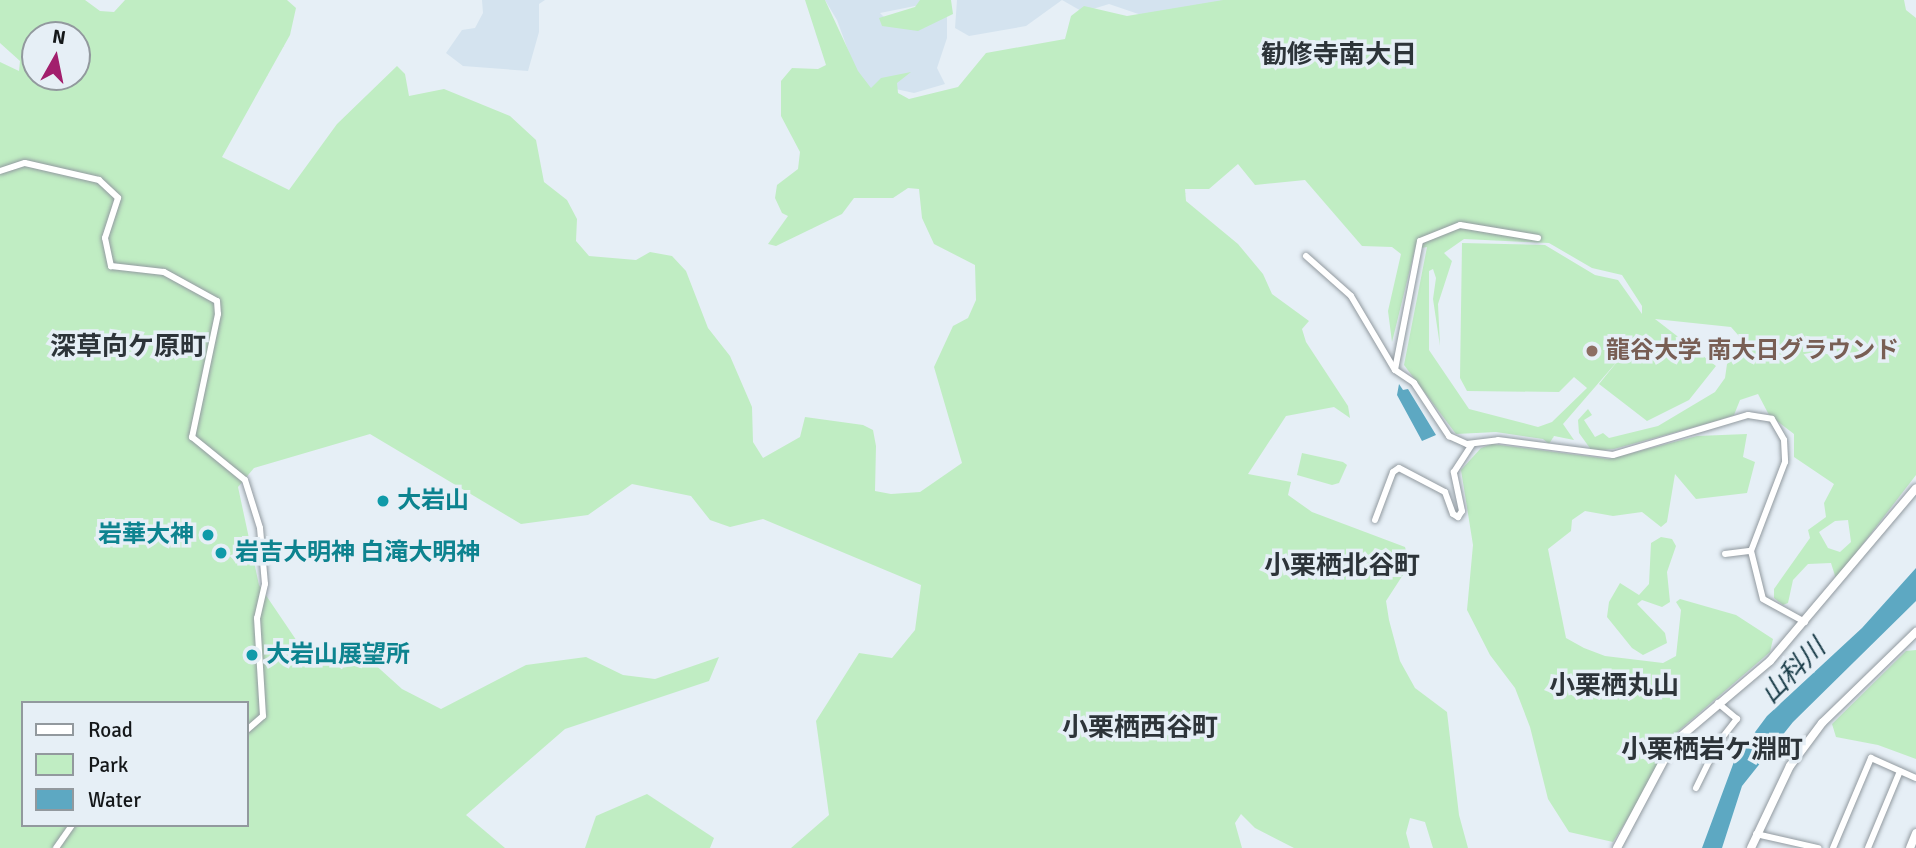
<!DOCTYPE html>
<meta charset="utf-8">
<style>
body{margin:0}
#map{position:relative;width:1916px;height:848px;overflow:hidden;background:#e6eff6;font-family:Signika,"Noto Sans JP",sans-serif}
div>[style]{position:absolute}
.built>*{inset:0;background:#d4e3ef}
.green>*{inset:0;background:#c0edc3}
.water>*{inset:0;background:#5da8c2}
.roads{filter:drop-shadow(0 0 2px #929aa0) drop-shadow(0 0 2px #929aa0)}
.minor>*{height:6px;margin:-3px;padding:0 3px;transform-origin:3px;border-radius:3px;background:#fff}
.tertiary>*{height:8px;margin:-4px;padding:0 4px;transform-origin:4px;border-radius:4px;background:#fff}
.dots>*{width:19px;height:19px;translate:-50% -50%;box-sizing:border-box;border:4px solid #e6eff6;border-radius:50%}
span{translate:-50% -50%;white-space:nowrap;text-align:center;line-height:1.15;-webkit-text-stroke:7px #e6eff6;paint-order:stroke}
.education-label{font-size:24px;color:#785e54;font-weight:700}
.left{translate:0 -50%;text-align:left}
.culture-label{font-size:24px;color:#0d838f;font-weight:700}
.right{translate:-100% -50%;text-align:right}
.neighbourhood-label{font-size:26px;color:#2d3439;font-weight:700}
.water-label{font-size:26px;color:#173a46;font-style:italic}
.legend{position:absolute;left:21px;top:701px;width:228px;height:126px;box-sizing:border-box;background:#e6eff6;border:2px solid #92999e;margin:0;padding:9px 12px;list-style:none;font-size:21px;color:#141719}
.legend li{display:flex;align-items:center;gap:14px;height:35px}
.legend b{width:35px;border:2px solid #92999e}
.north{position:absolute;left:21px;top:21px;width:70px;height:70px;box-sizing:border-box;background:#e6eff6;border:2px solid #92999e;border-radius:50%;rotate:9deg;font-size:19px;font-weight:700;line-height:28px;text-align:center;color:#141719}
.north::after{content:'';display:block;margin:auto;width:24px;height:32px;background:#a21f6d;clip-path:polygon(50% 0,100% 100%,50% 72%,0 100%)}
</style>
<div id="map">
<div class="built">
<div style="clip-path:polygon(482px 0,545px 0,539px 4px,539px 32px,528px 71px,463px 66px,446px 53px,462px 30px,475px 28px,483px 13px)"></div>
<div style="clip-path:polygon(825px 0,924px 0,920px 5px,880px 13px,890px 23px,947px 8px,947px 38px,937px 68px,945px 84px,914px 93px,882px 86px,869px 90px,860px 83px,837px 20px)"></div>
<div style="clip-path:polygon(957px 0,1249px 0,1153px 19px,1109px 4px,1083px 12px,1062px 0,1026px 26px,969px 36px,955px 28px)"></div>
</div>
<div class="green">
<div style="clip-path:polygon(evenodd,0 0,85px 0,100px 11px,114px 12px,125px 0,287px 0,296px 8px,290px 35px,222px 157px,289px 190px,337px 124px,397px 66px,405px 74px,409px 96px,444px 89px,510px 116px,536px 140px,544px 182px,567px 200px,577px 219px,576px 241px,589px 256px,636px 260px,650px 252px,672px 256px,686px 271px,708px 328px,730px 356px,752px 407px,753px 442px,763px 458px,800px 437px,805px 417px,863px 425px,873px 430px,876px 446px,875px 491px,891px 494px,920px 492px,962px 463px,934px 367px,953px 326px,968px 318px,976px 300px,975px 265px,934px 244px,922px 218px,919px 189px,908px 188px,893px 198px,854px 198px,842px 214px,776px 246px,768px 244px,788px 216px,782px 213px,775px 198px,777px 185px,798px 169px,800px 152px,781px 116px,781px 81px,792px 68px,818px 69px,826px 65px,805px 0,825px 0,858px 71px,871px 88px,881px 78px,911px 72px,897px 83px,898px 93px,909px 99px,958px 87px,986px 53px,1065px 39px,1071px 16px,1084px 6px,1127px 16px,1223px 0,1904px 0,1906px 10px,1916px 18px,1916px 475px,1836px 579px,1831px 563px,1808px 564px,1793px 580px,1788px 603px,1783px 605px,1774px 598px,1774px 589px,1810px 538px,1808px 530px,1826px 517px,1824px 503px,1834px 484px,1794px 457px,1794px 434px,1769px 415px,1758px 394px,1740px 400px,1734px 415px,1720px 420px,1614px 449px,1592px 451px,1579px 433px,1578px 420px,1588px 409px,1592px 415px,1584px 420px,1595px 437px,1603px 433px,1609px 438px,1658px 426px,1715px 392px,1725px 378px,1727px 364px,1746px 344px,1731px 327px,1655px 319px,1716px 366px,1689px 400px,1647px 421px,1599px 384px,1621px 357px,1563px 424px,1574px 440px,1554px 436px,1549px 444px,1543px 439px,1496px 432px,1456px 434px,1404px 365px,1427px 247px,1415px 249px,1392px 342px,1388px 311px,1401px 254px,1392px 247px,1362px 246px,1305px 180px,1255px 185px,1238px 164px,1209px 189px,1185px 189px,1186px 201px,1238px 244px,1263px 274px,1272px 294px,1309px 321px,1302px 329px,1306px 342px,1348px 406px,1350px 418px,1334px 407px,1286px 416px,1248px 474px,1291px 482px,1288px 495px,1312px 512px,1405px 547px,1410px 564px,1386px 601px,1389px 620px,1400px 661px,1415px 688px,1447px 712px,1459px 815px,1468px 848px,1433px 848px,1425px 822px,1410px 818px,1406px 833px,1410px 848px,1294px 848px,1255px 828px,1241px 814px,1235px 823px,1242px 848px,791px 848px,829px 815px,816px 721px,859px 653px,892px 658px,915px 630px,921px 585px,763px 519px,730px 527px,710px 520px,691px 496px,632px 484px,588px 515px,521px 524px,370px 434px,254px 468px,238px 487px,259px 585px,305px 653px,371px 661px,402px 689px,441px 709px,526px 665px,586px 657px,623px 675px,655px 679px,719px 657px,709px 681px,565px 729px,466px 815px,505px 848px,0 848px,0 62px,19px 71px,20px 61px,0 43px,0 0,35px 35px,77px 35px,77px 77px,35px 77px,35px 35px,0 0,1464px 239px,1549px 243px,1592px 268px,1622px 275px,1642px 306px,1642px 314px,1618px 280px,1595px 275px,1545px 245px,1462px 243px,1460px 378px,1467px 391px,1559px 392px,1574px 377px,1587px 388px,1552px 422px,1538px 427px,1469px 409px,1429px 350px,1429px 271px,1433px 269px,1436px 278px,1433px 299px,1440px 346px,1438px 304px,1452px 261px,1444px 253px,1464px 239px,0 0,1848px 520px,1851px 542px,1840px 552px,1828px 548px,1819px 532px,1835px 521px,1848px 520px,0 0,23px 703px,247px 703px,247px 825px,23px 825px,23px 703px)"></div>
<div style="clip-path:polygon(920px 0,951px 0,953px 14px,918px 31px,882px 26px,879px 18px,915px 7px)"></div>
<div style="clip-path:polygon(1747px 434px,1743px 457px,1755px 462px,1747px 493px,1696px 499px,1675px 474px,1667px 522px,1661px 527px,1642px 512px,1613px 516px,1585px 511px,1572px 520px,1571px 531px,1548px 549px,1566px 638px,1584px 648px,1605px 656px,1663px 663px,1676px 656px,1681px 610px,1676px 602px,1680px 599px,1736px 615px,1773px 639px,1770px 652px,1668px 740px,1644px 793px,1613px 842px,1569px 832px,1548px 799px,1530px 727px,1515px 688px,1490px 655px,1467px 610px,1473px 545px,1461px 470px,1481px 448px,1492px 444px,1609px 459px,1697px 436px)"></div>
<div style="clip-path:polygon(1302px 453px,1343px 462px,1347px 465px,1339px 483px,1332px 485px,1297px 475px)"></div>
<div style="clip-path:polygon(1661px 537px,1672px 539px,1676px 546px,1667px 572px,1670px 602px,1662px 607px,1642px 600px,1637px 604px,1665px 633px,1667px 643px,1643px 655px,1632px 648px,1607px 617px,1609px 602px,1620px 583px,1639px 595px,1649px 584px,1651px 543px)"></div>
<div style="clip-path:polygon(1916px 650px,1916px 759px,1878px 745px,1836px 737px,1832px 724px,1906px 651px)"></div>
<div style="clip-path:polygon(647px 794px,714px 838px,710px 848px,585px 848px,596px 816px)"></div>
</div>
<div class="water">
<div style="clip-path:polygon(1399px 384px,1403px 390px,1408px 389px,1436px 435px,1422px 441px,1397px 395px)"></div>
<div style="clip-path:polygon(1916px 568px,1916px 601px,1793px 722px,1742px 786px,1722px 848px,1702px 848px,1735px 759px,1767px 716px,1862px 628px)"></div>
</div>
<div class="roads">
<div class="minor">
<div style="left:0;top:171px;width:26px;rotate:-18deg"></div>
<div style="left:25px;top:163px;width:76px;rotate:12.9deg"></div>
<div style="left:99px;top:180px;width:26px;rotate:43deg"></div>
<div style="left:118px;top:198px;width:42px;rotate:108deg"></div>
<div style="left:105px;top:238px;width:29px;rotate:78deg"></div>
<div style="left:111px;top:266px;width:53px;rotate:6.5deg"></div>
<div style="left:164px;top:272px;width:60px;rotate:28.7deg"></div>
<div style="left:217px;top:301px;width:13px;rotate:86deg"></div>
<div style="left:218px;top:314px;width:126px;rotate:101.9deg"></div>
<div style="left:192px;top:437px;width:68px;rotate:39.1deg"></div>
<div style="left:245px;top:480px;width:50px;rotate:72.6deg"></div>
<div style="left:260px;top:528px;width:56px;rotate:84.9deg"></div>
<div style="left:265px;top:584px;width:35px;rotate:103deg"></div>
<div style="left:257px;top:618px;width:98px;rotate:86.5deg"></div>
<div style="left:263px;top:716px;width:21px;rotate:139deg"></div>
<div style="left:1538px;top:238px;width:79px;rotate:-170.5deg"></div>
<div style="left:1460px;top:225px;width:43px;rotate:158.2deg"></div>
<div style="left:1420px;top:241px;width:131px;rotate:101deg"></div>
<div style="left:1395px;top:370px;width:23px;rotate:34deg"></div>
<div style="left:1414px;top:383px;width:64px;rotate:56.6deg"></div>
<div style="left:1449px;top:436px;width:20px;rotate:24deg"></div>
<div style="left:1467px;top:444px;width:31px;rotate:-7deg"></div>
<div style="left:1498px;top:440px;width:116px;rotate:7.4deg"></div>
<div style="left:1613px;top:455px;width:141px;rotate:-16.5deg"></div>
<div style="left:1748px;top:415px;width:24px;rotate:9deg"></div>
<div style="left:1772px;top:419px;width:24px;rotate:60deg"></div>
<div style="left:1784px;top:440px;width:22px;rotate:87deg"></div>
<div style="left:1785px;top:462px;width:95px;rotate:110.9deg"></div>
<div style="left:1751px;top:551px;width:49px;rotate:76deg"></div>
<div style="left:1763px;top:599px;width:48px;rotate:28.7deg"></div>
<div style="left:1306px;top:256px;width:60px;rotate:41.6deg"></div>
<div style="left:1351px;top:296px;width:86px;rotate:59.3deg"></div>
<div style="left:1375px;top:520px;width:51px;rotate:-69.4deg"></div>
<div style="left:1393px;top:472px;width:7px;rotate:-34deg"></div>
<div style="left:1399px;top:468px;width:52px;rotate:27.6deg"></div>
<div style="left:1445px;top:492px;width:23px;rotate:70deg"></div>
<div style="left:1453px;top:514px;width:6px;rotate:31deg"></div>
<div style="left:1458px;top:517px;width:7px;rotate:-56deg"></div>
<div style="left:1462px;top:511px;width:40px;rotate:-102deg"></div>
<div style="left:1454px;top:472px;width:33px;rotate:-57deg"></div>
<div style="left:1725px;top:554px;width:26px;rotate:-7deg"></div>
<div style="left:1696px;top:788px;width:50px;rotate:-63.9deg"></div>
<div style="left:1718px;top:743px;width:31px;rotate:-52deg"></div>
<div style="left:1737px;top:719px;width:25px;rotate:-140deg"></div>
<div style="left:1756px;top:834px;width:64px;rotate:12.7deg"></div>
<div style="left:56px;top:848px;width:28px;rotate:-55deg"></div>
<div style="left:1833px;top:848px;width:98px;rotate:-67.1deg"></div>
<div style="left:1871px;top:758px;width:49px;rotate:24deg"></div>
<div style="left:1868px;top:848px;width:83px;rotate:-67.4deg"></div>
</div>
<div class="tertiary">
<div style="left:1617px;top:848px;width:119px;rotate:-61.9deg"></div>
<div style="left:1673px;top:743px;width:127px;rotate:-40.2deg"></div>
<div style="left:1770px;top:661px;width:226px;rotate:-49.8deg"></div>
<div style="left:1751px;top:848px;width:91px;rotate:-64.6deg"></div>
<div style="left:1790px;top:766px;width:54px;rotate:-53.3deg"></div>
<div style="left:1822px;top:723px;width:131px;rotate:-44.1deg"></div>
<div style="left:1910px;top:848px;width:16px;rotate:-68deg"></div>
</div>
</div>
<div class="dots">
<div style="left:1592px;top:351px;background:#8d6e63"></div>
<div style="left:383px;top:501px;background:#0f9aa8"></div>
<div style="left:208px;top:535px;background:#0f9aa8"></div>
<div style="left:221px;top:553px;background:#0f9aa8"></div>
<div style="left:252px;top:655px;background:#0f9aa8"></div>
</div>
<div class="education-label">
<span class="left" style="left:1606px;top:351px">龍谷大学 南大日グラウンド</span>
</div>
<div class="culture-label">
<span class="left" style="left:397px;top:501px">大岩山</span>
<span class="right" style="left:194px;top:535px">岩華大神</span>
<span class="left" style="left:235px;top:553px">岩吉大明神 白滝大明神</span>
<span class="left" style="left:266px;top:655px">大岩山展望所</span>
</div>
<div class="neighbourhood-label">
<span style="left:1339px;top:56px">勧修寺南大日</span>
<span style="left:128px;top:348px">深草向ケ原町</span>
<span style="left:1342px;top:567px">小栗栖北谷町</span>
<span style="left:1614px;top:687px">小栗栖丸山</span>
<span style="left:1140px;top:729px">小栗栖西谷町</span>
<span style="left:1712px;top:751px">小栗栖岩ケ淵町</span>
</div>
<div class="water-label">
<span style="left:1794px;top:672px;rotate:-45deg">山科川</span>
</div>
<ul class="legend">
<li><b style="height:9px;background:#fff"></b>Road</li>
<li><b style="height:19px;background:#c0edc3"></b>Park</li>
<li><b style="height:19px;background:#5da8c2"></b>Water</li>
</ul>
<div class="north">N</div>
</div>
